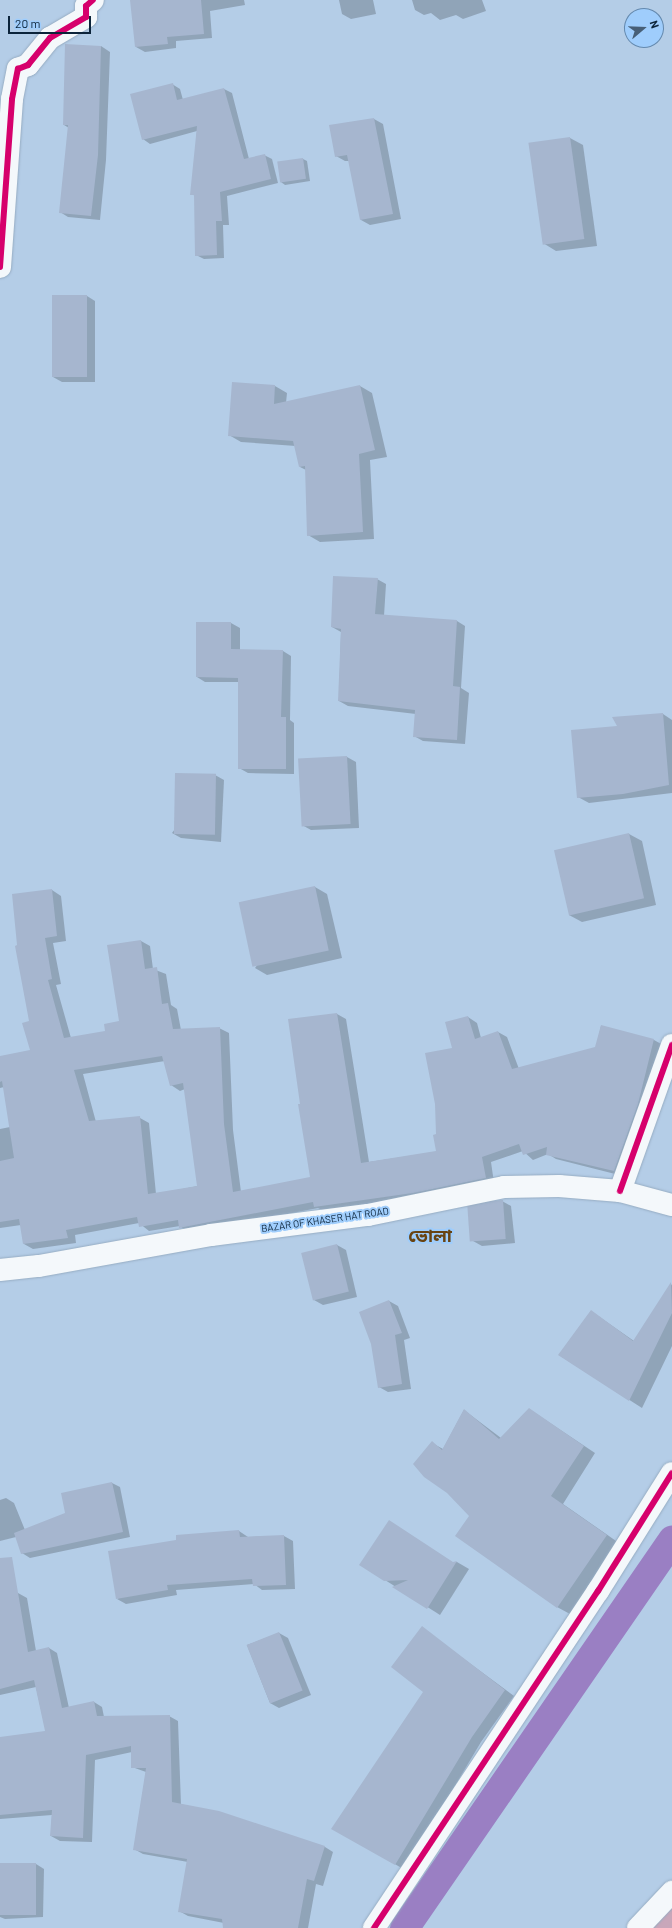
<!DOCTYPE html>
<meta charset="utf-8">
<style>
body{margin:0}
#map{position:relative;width:672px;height:1928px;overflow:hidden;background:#b4cde7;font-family:Barlow,"Noto Sans Bengali",sans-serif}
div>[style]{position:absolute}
.green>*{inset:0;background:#c8a7ba}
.shadow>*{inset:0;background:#0003}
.canal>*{height:29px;margin:-14.5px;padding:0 14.5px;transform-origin:14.5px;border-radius:14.5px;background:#9a7fc3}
.building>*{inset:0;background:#a6b6cf;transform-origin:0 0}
.roads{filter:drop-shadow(0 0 1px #96acc2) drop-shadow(0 0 1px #96acc2)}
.minor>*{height:22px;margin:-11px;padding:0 11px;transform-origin:11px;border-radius:11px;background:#f4f8fb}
.major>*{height:22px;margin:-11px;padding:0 11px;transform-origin:11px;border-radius:11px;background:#f4f8fb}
.cycleway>*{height:6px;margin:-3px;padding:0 3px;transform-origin:3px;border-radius:3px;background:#d6006c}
span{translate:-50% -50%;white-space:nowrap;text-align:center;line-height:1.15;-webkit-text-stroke:4px #9fcdfc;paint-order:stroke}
.street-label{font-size:10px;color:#0c243a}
.town-label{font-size:18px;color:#684312;font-weight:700}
.north{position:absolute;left:624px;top:8px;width:40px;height:40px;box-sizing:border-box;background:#9fcdfc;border:1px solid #6489ae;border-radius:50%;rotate:71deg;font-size:11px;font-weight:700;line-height:16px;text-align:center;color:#0c243a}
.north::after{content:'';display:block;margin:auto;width:14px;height:18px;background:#475f77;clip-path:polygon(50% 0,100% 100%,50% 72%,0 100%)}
.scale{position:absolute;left:8px;top:16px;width:83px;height:18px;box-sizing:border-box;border:2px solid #0c243a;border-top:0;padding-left:5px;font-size:12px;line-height:14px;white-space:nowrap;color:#0c243a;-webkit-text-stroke:3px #9fcdfc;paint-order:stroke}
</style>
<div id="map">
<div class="green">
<div style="clip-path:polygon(672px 1899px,672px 1928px,644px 1928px)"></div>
</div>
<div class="shadow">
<div style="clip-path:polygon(131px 0,244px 0,245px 5px,210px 11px,212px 38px,176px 41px,176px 48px,145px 52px,136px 47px)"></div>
<div style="clip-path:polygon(339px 0,373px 0,376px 14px,351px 19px,342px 14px)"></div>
<div style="clip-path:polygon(412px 0,482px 0,486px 11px,463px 19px,456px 15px,440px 20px,431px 13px,424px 15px,415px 10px)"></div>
<div style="clip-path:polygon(101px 46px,110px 52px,106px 160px,100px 220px,68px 217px,60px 212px,69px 128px,64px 125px)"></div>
<div style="clip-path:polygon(172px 84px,180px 89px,183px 100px,224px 89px,232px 93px,249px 159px,264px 155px,272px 159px,278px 183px,227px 196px,229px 225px,223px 225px,224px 258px,204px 259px,196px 255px,195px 196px,192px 194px,197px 131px,150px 144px,143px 139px)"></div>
<div style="clip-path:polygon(374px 119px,383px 124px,401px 219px,370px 225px,361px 220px,349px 161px,345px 161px,336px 156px)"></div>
<div style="clip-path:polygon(570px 138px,583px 145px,597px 246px,556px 251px,543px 243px)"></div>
<div style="clip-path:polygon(303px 159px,307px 161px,310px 181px,285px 185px,281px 182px)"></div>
<div style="clip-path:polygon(87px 296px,95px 301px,95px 382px,62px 382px,53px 377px)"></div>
<div style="clip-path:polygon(275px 386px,287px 393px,286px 403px,360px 386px,372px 393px,387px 457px,370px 460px,374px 539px,320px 542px,308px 535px,306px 470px,300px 467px,296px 446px,241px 442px,229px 435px)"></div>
<div style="clip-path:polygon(377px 579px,386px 584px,384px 616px,457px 621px,465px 626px,461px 688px,469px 693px,465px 744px,423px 741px,414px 736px,416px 714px,348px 706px,339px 701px,341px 632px,332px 627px)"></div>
<div style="clip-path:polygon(231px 623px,240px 628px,240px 650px,283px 651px,291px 656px,290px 720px,294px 723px,294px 774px,248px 773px,239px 768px,239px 682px,205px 682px,197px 677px)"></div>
<div style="clip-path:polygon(663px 714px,672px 720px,672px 793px,589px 803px,578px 797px,619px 727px)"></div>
<div style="clip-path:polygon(347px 757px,356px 762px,359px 828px,311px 830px,302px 825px)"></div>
<div style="clip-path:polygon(215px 775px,224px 780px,221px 842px,181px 838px,172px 833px)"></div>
<div style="clip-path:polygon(629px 834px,642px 841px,656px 905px,582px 922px,569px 915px)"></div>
<div style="clip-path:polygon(315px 887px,327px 894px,342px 958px,267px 975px,255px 968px)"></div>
<div style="clip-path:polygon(evenodd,52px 890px,61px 896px,66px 941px,53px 943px,61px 984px,56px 985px,71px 1038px,107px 1032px,120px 1021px,141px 941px,150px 946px,153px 969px,166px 974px,171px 1005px,177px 1009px,181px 1030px,219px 1028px,229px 1033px,233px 1130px,241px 1192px,311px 1178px,301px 1105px,337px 1014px,346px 1019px,369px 1162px,437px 1152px,438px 1135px,453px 1049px,468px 1017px,477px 1023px,481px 1038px,498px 1032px,507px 1037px,519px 1069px,596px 1048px,601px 1026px,654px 1040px,663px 1045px,623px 1176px,556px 1159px,548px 1154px,533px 1160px,523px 1151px,491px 1162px,494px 1183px,324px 1211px,318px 1208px,189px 1233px,180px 1226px,149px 1231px,139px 1223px,75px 1235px,76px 1243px,33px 1249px,24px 1244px,21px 1225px,0 1228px,0 1129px,10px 1127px,4px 1087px,0 1088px,0 1057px,31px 1051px,31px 1022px,18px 946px,52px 890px,165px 1061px,171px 1085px,180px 1091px,185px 1089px,198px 1186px,156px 1194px,149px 1123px,140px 1118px,96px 1122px,83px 1074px,165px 1061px)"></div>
<div style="clip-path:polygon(502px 1201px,511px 1206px,515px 1243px,482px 1246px,473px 1241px)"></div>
<div style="clip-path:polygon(337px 1245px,346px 1250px,357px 1297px,323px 1305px,314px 1300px)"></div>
<div style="clip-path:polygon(672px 1284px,672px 1346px,642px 1408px,559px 1355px,591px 1311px,634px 1341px)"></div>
<div style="clip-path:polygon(389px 1301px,398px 1306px,410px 1338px,404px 1340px,411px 1389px,388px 1392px,379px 1387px)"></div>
<div style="clip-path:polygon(529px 1409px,595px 1453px,563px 1504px,619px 1543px,570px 1614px,557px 1607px,470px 1516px,432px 1443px,443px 1449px,464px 1410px,501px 1438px)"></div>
<div style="clip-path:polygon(112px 1483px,120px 1487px,130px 1537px,30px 1558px,22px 1553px,16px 1537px,0 1541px,0 1500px,6px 1498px,14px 1503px,25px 1530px,67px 1514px)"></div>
<div style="clip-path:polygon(239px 1531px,248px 1537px,284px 1536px,293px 1541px,295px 1589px,262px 1590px,254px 1584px,176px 1590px,177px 1595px,126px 1604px,117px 1599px)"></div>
<div style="clip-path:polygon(457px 1562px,469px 1569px,440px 1615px,385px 1580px)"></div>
<div style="clip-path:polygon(18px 1593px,27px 1598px,36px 1651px,49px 1648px,57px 1653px,69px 1708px,94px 1702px,102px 1707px,104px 1717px,169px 1716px,178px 1721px,181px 1805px,325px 1847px,333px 1852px,323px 1886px,316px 1884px,308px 1928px,224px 1928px,224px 1923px,188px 1916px,179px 1911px,188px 1862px,143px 1854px,134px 1849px,146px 1772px,132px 1767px,132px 1752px,95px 1760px,92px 1842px,60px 1841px,51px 1836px,52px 1815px,0 1819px,0 1738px,46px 1732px,36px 1687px,0 1695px,0 1596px)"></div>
<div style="clip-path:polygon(422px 1628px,514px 1696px,481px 1742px,405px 1870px,333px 1828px,424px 1692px)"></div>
<div style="clip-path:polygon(279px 1633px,288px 1638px,311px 1695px,279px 1708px,270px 1703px,247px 1645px)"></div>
<div style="clip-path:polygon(0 1863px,36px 1864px,44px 1869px,43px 1917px,5px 1919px,0 1917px)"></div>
</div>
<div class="canal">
<div style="left:404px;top:1928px;width:472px;rotate:-55.4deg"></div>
</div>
<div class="building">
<div style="clip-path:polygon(130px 0,201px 0,204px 34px,167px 37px,168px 44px,135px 47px)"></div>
<div style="clip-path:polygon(65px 44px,101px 46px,98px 155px,91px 216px,59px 213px,68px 125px,63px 125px)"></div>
<div style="clip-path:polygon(173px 83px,177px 100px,224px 88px,244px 159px,265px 154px,271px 179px,220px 192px,222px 221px,216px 221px,217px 255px,195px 256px,194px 195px,190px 195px,197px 126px,142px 140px,130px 94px)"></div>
<div style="clip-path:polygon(374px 118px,393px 214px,360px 220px,347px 155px,335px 157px,329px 125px)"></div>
<div style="left:570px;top:137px;width:103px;height:42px;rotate:82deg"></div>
<div style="left:303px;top:158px;width:21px;height:26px;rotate:82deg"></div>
<div style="left:52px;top:295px;width:35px;height:82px"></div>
<div style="clip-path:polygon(232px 382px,275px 385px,274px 404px,360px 385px,375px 450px,359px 454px,363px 532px,307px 536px,305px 466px,299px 467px,293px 441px,228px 436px)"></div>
<div style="clip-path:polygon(333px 576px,378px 578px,375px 614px,457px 620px,453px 686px,460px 687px,457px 740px,413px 737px,415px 710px,338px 701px,341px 629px,331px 627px)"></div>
<div style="clip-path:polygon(196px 622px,231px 622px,231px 649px,283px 650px,281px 717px,286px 717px,286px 769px,238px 769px,238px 678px,196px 677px)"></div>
<div style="clip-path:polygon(663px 713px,669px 785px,623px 794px,577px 798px,571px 730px,617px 726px,612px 717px)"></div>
<div style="left:347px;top:756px;width:68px;height:49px;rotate:87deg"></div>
<div style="left:175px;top:773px;width:41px;height:61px;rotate:1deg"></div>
<div style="left:629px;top:833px;width:67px;height:77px;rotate:77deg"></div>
<div style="left:315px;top:886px;width:66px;height:78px;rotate:78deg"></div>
<div style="clip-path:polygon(evenodd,52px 889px,57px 936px,45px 938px,52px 979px,48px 980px,64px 1038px,105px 1031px,104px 1024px,119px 1021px,107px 945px,141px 940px,145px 969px,157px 967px,162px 1004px,168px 1003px,173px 1029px,220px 1027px,224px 1124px,233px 1192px,310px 1177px,298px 1104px,300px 1104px,288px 1019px,337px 1013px,361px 1163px,436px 1151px,433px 1135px,436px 1134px,435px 1104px,425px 1053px,452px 1048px,445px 1022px,468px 1016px,475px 1039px,498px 1031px,512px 1069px,595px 1047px,601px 1025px,654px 1039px,638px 1104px,614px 1171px,546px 1155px,547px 1147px,523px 1155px,519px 1144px,482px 1157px,486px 1178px,413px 1193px,314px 1207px,313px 1202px,179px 1228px,178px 1220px,139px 1227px,137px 1217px,66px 1230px,68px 1238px,23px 1244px,19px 1219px,0 1222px,0 1161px,14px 1158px,2px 1081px,0 1082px,0 1056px,30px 1050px,22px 1023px,29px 1021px,15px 946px,17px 945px,12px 894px,52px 889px,162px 1056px,170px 1086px,183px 1083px,197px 1186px,148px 1194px,140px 1116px,89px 1121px,74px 1070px,162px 1056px)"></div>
<div style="left:503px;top:1200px;width:39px;height:36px;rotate:86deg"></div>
<div style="left:337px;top:1244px;width:49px;height:37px;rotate:76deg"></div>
<div style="clip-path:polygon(671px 1282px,672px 1313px,629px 1401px,558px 1355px,591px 1310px,633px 1341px)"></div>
<div style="clip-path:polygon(389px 1300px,402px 1333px,395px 1335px,402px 1384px,378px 1388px,371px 1344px,359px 1312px)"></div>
<div style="clip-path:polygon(529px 1408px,584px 1446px,551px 1496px,607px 1535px,557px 1608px,455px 1536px,469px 1516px,447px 1493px,424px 1477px,413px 1464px,432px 1441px,442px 1450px,464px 1409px,499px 1439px)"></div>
<div style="clip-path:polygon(112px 1482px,123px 1532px,21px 1554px,14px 1533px,65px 1513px,61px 1493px)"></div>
<div style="clip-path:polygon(389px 1520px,453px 1562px,457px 1561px,427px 1609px,392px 1587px,408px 1580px,384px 1581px,359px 1565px)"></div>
<div style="clip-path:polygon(239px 1530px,240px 1537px,284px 1535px,286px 1585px,253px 1586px,252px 1579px,167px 1585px,168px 1590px,116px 1599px,108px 1551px,176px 1540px,176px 1535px)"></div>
<div style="clip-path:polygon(12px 1557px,28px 1652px,49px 1647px,62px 1708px,94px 1701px,97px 1716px,170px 1715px,172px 1802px,219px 1811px,325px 1846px,314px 1881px,307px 1879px,298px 1928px,223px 1928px,222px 1919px,178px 1912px,187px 1859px,133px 1850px,146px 1768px,131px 1768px,131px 1746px,86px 1755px,83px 1838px,50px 1836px,52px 1810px,0 1815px,0 1737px,45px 1731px,34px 1680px,0 1689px,0 1558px)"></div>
<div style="clip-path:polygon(422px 1626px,505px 1690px,472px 1737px,395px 1865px,331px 1829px,423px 1692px,391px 1667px)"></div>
<div style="left:279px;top:1632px;width:63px;height:35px;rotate:68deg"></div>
<div style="left:0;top:1863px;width:36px;height:52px"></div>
</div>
<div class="roads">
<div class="minor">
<div style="left:0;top:267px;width:168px;rotate:-85.9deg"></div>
<div style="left:12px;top:99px;width:31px;rotate:-79deg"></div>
<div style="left:18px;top:69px;width:11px;rotate:-22deg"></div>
<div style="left:28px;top:65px;width:35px;rotate:-51deg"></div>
<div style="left:50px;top:38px;width:42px;rotate:-30.3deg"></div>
<div style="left:86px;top:17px;width:11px;rotate:-90deg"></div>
<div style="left:86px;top:6px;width:9px;rotate:-41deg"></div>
<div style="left:620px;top:1191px;width:155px;rotate:-70.4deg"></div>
<div style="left:374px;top:1928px;width:405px;rotate:-56.4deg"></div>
<div style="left:598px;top:1591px;width:139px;rotate:-57.9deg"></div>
<div style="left:638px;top:1928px;width:50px;rotate:-46.6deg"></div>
</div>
<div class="major">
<div style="left:0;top:1270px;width:39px;rotate:-6deg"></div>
<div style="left:39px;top:1266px;width:175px;rotate:-10.2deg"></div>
<div style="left:211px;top:1235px;width:158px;rotate:-7.3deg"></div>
<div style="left:368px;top:1215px;width:139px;rotate:-11.6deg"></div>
<div style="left:504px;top:1187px;width:55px;rotate:-1deg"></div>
<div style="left:559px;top:1186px;width:61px;rotate:4.7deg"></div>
<div style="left:620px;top:1191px;width:54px;rotate:15.1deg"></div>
</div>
</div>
<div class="cycleway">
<div style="left:0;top:267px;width:168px;rotate:-85.9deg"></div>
<div style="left:12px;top:99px;width:31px;rotate:-79deg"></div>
<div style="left:18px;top:69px;width:11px;rotate:-22deg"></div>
<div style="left:28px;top:65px;width:35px;rotate:-51deg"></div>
<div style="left:50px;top:38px;width:42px;rotate:-30.3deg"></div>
<div style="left:86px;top:17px;width:11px;rotate:-90deg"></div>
<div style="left:86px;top:6px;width:9px;rotate:-41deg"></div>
<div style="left:620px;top:1191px;width:155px;rotate:-70.4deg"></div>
<div style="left:374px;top:1928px;width:405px;rotate:-56.4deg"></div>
<div style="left:598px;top:1591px;width:139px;rotate:-57.9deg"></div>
</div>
<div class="street-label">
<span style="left:325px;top:1220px;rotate:-8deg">BAZAR OF KHASER HAT ROAD</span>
</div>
<div class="town-label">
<span style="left:430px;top:1235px">ভোলা</span>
</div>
<div class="north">N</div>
<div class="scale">20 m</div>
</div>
